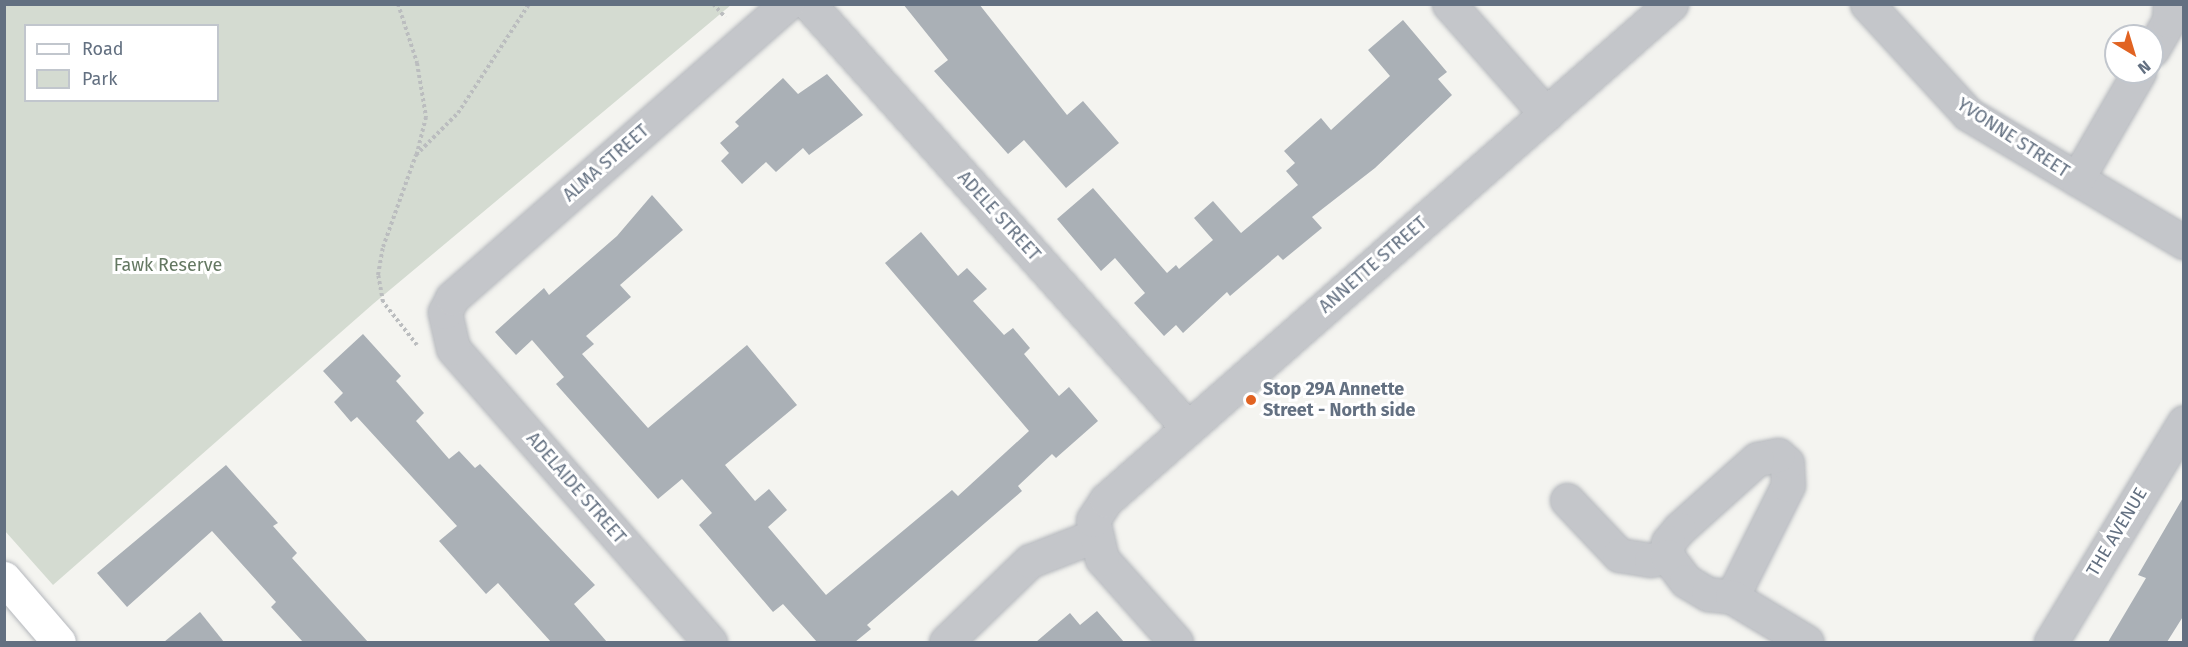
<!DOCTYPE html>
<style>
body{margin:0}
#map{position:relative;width:2188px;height:647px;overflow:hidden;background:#f4f4f0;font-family:"Fira Sans",sans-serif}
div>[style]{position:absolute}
.green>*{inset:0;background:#d4dbd1}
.building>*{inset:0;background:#aab0b6}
.path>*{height:4px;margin-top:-2px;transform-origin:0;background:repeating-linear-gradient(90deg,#bbbdbf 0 3px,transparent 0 6px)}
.roads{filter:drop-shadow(0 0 2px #b4b7bc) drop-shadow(0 0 2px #b4b7bc)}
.minor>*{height:33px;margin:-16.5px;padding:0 16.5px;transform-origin:16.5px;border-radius:16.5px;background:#c4c6ca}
.major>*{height:33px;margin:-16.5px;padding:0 16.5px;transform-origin:16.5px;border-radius:16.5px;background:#fff}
.dots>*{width:16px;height:16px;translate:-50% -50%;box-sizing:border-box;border:3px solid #fff;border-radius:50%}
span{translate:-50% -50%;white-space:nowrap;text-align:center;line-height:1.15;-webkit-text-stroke:6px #fff;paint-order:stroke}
.street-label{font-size:18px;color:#637081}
.park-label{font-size:18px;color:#647862}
.poi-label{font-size:18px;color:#637081;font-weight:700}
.left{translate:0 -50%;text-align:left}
.frame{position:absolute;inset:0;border:6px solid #637081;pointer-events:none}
.legend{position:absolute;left:24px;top:24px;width:195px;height:78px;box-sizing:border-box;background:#fff;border:2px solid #c1c6cd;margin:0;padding:8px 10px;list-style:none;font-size:18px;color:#637081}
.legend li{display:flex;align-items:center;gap:12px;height:30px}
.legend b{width:30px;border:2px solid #c1c6cd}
.north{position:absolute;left:2104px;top:24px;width:60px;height:60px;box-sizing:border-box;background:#fff;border:2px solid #c1c6cd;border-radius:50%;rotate:142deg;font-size:16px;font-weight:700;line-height:24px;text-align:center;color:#637081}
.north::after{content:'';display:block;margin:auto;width:21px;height:27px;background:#e16322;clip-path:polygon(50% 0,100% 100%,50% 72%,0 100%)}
</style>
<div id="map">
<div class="green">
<div style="clip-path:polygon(evenodd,4px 5px,5px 4px,731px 5px,373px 304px,53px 585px,5px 531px,4px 5px,26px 26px,218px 26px,218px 100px,26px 100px,26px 26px)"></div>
</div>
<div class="building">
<div style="clip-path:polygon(903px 4px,979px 4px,1067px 115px,1083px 101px,1119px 143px,1066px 188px,1024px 140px,1008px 154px,934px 71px,948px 60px)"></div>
<div style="clip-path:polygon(1403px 20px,1447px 72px,1438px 79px,1452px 95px,1375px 168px,1312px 217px,1322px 228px,1283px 260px,1278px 255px,1230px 296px,1227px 292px,1183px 333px,1176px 325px,1164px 336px,1134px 303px,1145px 293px,1115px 258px,1101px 271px,1057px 219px,1093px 188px,1167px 273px,1176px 265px,1179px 269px,1213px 240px,1194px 218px,1213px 201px,1241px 233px,1298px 185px,1286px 171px,1295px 163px,1284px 151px,1321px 118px,1331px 130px,1390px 76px,1368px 50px)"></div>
<div style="clip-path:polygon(827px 74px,863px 115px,809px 155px,803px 148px,776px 172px,766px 162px,742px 184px,721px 161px,729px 153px,720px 143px,739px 126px,735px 122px,783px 78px,798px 94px)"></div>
<div style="clip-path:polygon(652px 195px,683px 230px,620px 285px,631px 297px,586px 336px,594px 344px,582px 354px,648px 428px,747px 345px,797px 405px,725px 465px,755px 501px,769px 489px,787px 510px,768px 527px,826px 595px,952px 490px,958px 496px,1029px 431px,885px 263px,921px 232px,958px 276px,967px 268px,987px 289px,973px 301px,1004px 335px,1013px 328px,1030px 348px,1024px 354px,1059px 396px,1069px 387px,1098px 421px,1056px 458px,1052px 454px,1018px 486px,1022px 491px,867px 625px,871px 629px,855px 642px,817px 642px,783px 604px,773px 612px,699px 525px,712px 513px,682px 479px,658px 499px,556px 384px,564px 377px,532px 340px,516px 355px,495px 332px,544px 288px,549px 295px,617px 236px)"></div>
<div style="clip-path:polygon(363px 334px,401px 376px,396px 381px,424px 413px,416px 421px,449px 459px,459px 451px,475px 468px,480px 464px,595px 585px,574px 604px,607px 642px,551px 642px,498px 583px,486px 594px,439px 541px,457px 526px,357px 417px,351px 422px,334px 402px,343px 393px,323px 371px)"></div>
<div style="clip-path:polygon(226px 465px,278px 523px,273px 526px,297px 553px,292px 558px,368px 642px,303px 642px,271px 607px,276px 602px,212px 531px,127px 607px,97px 573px)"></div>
<div style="clip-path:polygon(2184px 496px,2184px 615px,2167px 642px,2108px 642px,2146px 578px,2138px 575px)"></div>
<div style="clip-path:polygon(1097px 611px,1124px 642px,1036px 642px,1070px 613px,1080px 625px)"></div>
<div style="clip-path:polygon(200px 612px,224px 642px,164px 642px)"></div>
</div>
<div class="path">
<div style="left:398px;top:4px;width:62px;rotate:72.1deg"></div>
<div style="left:417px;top:63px;width:55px;rotate:80.5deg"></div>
<div style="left:426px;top:117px;width:38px;rotate:104deg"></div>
<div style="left:713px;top:4px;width:18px;rotate:47deg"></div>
<div style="left:417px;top:345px;width:55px;rotate:-128.3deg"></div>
<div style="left:383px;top:302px;width:27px;rotate:-100deg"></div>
<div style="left:378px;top:275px;width:28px;rotate:-80deg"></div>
<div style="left:383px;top:247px;width:98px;rotate:-70.3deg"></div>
<div style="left:416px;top:155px;width:59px;rotate:-45deg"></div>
<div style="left:458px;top:113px;width:130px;rotate:-56.9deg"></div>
</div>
<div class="roads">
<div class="minor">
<div style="left:809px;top:4px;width:567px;rotate:48.22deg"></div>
<div style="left:1449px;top:4px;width:147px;rotate:48.6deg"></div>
<div style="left:1867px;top:4px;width:149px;rotate:47.4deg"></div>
<div style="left:1968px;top:114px;width:251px;rotate:30.7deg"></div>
<div style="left:2152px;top:50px;width:34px;rotate:-60deg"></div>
<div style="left:2169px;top:21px;width:17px;rotate:-87deg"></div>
<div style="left:2077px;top:179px;width:124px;rotate:-59.9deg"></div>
<div style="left:1567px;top:500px;width:76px;rotate:46.6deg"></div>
<div style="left:1619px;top:555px;width:32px;rotate:9deg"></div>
<div style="left:1651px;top:560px;width:16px;rotate:-14deg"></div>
<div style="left:1732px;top:597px;width:125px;rotate:-63.4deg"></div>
<div style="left:1788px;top:485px;width:22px;rotate:-93deg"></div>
<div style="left:1787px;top:463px;width:12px;rotate:-138deg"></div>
<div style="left:1778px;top:455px;width:21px;rotate:169deg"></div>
<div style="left:1757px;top:459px;width:105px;rotate:138.1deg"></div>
<div style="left:1679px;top:529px;width:17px;rotate:130deg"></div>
<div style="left:1668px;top:542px;width:14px;rotate:94deg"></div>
<div style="left:1667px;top:556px;width:31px;rotate:53deg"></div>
<div style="left:1686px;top:581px;width:26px;rotate:31deg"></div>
<div style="left:1708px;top:594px;width:24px;rotate:7deg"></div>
<div style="left:1732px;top:597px;width:87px;rotate:31deg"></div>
<div style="left:710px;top:642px;width:390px;rotate:-131.2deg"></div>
<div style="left:453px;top:348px;width:37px;rotate:-103deg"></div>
<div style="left:445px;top:312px;width:16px;rotate:-63deg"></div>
<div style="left:452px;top:298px;width:446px;rotate:-41.3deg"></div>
<div style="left:946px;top:642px;width:117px;rotate:-44deg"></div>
<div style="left:1030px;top:561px;width:69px;rotate:-21.3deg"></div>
<div style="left:1176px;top:642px;width:111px;rotate:-131.7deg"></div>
<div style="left:1102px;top:559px;width:40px;rotate:-103deg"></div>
<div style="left:1093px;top:520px;width:24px;rotate:-57deg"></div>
<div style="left:1106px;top:500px;width:752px;rotate:-41.28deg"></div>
<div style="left:2051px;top:642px;width:257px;rotate:-58.8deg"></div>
</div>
<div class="major">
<div style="left:4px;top:578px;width:84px;rotate:49.3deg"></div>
</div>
</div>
<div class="dots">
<div style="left:1251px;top:400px;background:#e16322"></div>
</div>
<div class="street-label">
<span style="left:2013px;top:138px;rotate:33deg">YVONNE STREET</span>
<span style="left:606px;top:163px;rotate:-41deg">ALMA STREET</span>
<span style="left:999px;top:216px;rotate:48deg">ADELE STREET</span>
<span style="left:1373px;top:265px;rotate:-41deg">ANNETTE STREET</span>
<span style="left:576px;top:488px;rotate:49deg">ADELAIDE STREET</span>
<span style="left:2117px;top:532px;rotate:-59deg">THE AVENUE</span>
</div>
<div class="park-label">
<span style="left:168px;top:265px">Fawk Reserve</span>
</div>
<div class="poi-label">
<span class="left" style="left:1263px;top:400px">Stop 29A Annette<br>Street - North side</span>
</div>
<div class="frame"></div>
<ul class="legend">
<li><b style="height:8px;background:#fff"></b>Road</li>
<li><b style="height:16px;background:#d4dbd1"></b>Park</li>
</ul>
<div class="north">N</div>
</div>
